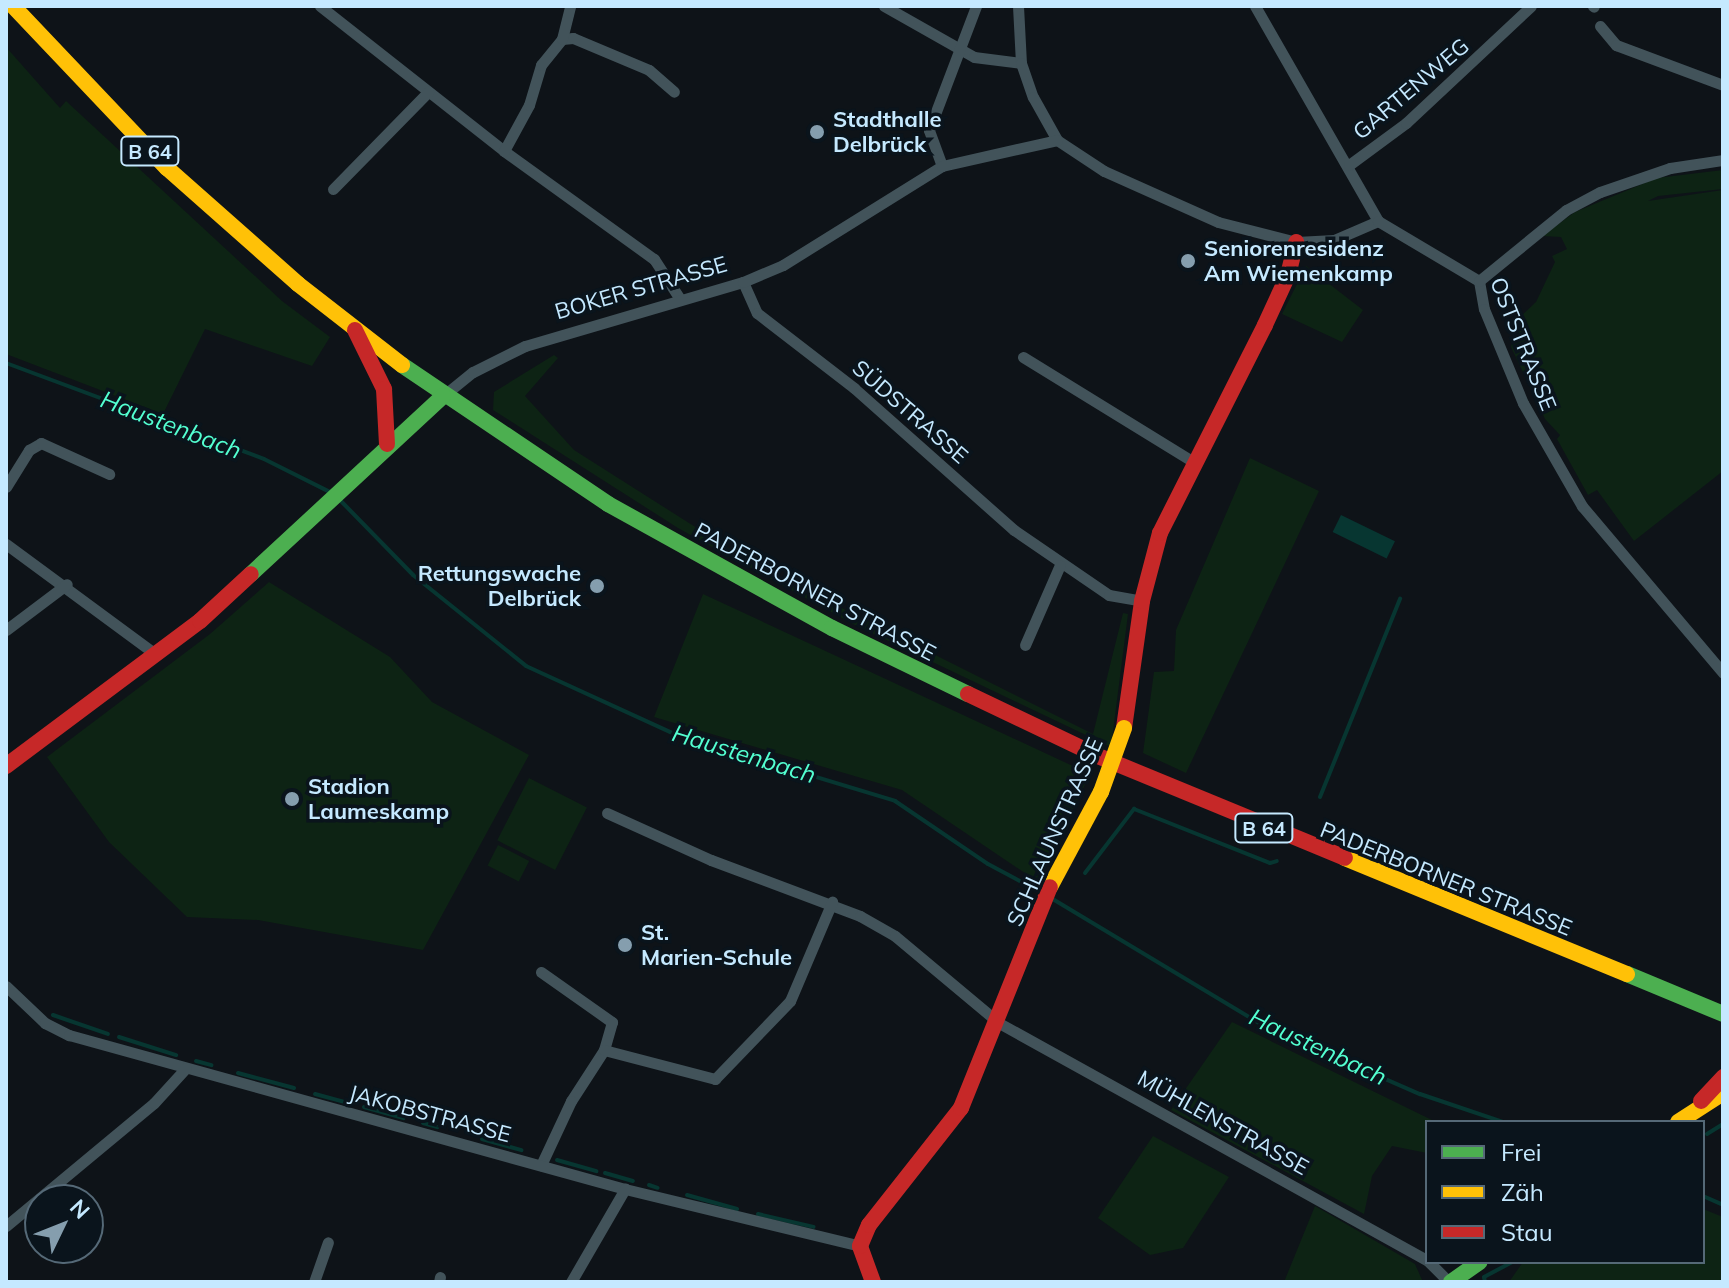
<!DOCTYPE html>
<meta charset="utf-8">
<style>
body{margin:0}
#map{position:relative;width:1729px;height:1288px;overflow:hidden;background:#0e1318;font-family:Mulish,sans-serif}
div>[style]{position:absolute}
.green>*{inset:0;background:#0d2314;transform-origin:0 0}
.water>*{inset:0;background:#073631;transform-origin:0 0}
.stream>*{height:4px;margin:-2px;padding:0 2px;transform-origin:2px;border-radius:2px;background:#073631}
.street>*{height:11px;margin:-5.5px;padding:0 5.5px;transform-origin:5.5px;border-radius:5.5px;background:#42535a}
.fast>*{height:16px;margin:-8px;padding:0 8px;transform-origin:8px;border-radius:8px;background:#4caf50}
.slow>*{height:16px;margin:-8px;padding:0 8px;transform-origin:8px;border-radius:8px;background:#ffc107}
.jam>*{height:16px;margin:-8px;padding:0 8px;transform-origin:8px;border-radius:8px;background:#c62828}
.slow-bridge>*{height:16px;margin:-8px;padding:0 8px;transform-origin:8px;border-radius:8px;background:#ffc107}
.dots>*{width:22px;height:22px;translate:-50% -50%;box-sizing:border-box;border:4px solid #0a141c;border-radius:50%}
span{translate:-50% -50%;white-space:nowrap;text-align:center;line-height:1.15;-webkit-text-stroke:7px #0a141c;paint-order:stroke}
.shield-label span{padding:2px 6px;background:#0a141c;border:2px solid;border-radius:6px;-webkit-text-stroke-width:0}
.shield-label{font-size:20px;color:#c5e9ff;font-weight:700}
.street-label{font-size:22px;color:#c5e9ff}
.poi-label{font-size:22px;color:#c5e9ff;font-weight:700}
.left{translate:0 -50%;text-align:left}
.right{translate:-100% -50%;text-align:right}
.water-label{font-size:24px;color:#53ffd1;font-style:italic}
.frame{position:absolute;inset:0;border:8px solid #c5e9ff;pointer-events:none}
.legend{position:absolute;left:1425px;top:1120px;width:280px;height:144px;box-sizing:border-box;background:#0a141c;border:2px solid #556977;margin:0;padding:10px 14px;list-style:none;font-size:24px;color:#c5e9ff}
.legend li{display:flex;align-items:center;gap:16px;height:40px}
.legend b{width:40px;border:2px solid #556977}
.north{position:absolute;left:24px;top:1184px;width:80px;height:80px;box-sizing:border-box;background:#0a141c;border:2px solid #556977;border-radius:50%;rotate:47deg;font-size:22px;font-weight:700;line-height:32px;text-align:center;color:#c5e9ff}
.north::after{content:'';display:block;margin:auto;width:28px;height:36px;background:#859eae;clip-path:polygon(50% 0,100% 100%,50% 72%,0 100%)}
</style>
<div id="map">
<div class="green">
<div style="clip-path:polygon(6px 47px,60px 108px,66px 101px,282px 301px,330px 337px,312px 366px,205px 329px,163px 414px,6px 354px)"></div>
<div style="clip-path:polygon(1723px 170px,1723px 189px,1658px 196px,1648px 201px,1723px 190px,1723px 471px,1634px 541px,1597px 490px,1588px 495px,1557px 439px,1560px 435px,1545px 419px,1511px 347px,1513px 335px,1526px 323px,1520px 317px,1536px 302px,1555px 262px,1552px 256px,1567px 249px,1561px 237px,1542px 236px,1575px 212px,1657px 178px)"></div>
<div style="clip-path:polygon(1306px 266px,1363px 310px,1342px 342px,1282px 314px)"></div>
<div style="clip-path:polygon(554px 355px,558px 358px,525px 396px,574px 450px,752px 563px,1093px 734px,1123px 613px,1128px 614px,1111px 747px,853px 624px,678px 528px,493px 410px,494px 392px)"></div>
<div style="clip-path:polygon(1250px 458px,1319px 491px,1186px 773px,1143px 753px,1154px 672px,1174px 671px,1176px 630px)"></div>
<div style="clip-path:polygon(269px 582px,390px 657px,432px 702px,529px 755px,423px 950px,258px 920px,187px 917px,109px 842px,47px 757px,210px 634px)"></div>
<div style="clip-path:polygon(703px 594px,1090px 774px,1038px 882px,902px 790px,654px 717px)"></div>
<div style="left:529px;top:778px;width:65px;height:70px;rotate:27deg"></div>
<div style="left:498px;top:845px;width:35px;height:23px;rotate:27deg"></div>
<div style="clip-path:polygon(1232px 1022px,1436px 1122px,1427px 1122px,1427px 1153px,1392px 1146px,1372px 1176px,1364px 1214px,1171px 1110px)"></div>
<div style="clip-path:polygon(1153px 1136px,1229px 1177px,1183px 1248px,1150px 1255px,1098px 1218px)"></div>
<div style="clip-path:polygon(1315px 1206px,1415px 1264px,1423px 1282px,1284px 1282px)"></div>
<div style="clip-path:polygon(1703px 1209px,1723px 1217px,1723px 1282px,1509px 1282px,1523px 1262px,1703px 1262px)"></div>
</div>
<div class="water">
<div style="left:1341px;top:515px;width:60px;height:19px;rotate:26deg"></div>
</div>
<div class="stream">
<div style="left:6px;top:363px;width:275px;rotate:20.4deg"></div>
<div style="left:264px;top:459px;width:74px;rotate:26.6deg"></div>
<div style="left:337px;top:497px;width:109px;rotate:45.7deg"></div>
<div style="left:413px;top:575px;width:145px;rotate:38.8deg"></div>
<div style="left:526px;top:666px;width:166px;rotate:24.6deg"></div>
<div style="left:677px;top:735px;width:228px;rotate:16.8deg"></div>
<div style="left:895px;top:801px;width:112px;rotate:34.1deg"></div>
<div style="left:988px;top:864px;width:64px;rotate:28.2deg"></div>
<div style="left:1320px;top:797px;width:214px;rotate:-68deg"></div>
<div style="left:1085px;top:873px;width:81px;rotate:-52.6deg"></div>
<div style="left:1134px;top:809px;width:146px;rotate:21.7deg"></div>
<div style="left:1270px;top:863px;width:7px;rotate:-16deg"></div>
<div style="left:1051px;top:898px;width:249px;rotate:31deg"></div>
<div style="left:1264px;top:1026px;width:170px;rotate:23.6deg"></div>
<div style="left:1420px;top:1094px;width:88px;rotate:18.6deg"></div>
<div style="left:53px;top:1015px;width:58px;rotate:19.1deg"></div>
<div style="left:119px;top:1037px;width:60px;rotate:17.5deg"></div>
<div style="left:196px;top:1061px;width:16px;rotate:15deg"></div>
<div style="left:238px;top:1073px;width:58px;rotate:15deg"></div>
<div style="left:315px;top:1094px;width:35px;rotate:15deg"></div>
<div style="left:364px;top:1107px;width:41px;rotate:15.8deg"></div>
<div style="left:423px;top:1123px;width:15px;rotate:16deg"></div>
<div style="left:1707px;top:1134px;width:19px;rotate:-32deg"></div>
<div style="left:482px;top:1139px;width:41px;rotate:15.8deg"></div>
<div style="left:557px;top:1160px;width:41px;rotate:15.8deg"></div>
<div style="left:605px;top:1173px;width:29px;rotate:16deg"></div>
<div style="left:649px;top:1185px;width:9px;rotate:18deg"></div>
<div style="left:687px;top:1195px;width:52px;rotate:15.6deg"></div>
<div style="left:1703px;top:1196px;width:22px;rotate:24deg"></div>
<div style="left:758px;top:1214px;width:57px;rotate:13.1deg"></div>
<div style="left:1485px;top:1282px;width:5px;rotate:-101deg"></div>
<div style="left:1484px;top:1277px;width:32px;rotate:-28deg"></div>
</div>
<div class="street">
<div style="left:320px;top:6px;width:234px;rotate:38.2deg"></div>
<div style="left:504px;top:151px;width:185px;rotate:35.8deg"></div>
<div style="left:654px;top:259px;width:48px;rotate:57deg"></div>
<div style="left:884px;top:6px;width:103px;rotate:29.5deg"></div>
<div style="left:974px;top:57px;width:47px;rotate:7.3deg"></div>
<div style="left:1018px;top:6px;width:57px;rotate:87deg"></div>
<div style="left:1021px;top:63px;width:36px;rotate:71deg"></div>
<div style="left:1033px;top:97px;width:49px;rotate:60.8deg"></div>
<div style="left:1057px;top:140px;width:56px;rotate:33.4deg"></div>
<div style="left:1104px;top:171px;width:125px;rotate:24.1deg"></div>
<div style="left:1218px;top:222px;width:81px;rotate:14.4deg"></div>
<div style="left:1296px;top:242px;width:38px;rotate:-3deg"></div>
<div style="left:1334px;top:240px;width:48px;rotate:-23.4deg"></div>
<div style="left:1255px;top:6px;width:248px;rotate:60.2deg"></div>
<div style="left:1378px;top:221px;width:117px;rotate:30.7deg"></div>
<div style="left:1479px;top:281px;width:28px;rotate:80deg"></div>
<div style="left:1484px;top:309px;width:102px;rotate:67.5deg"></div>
<div style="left:1523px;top:403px;width:119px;rotate:60.2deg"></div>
<div style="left:1582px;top:506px;width:219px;rotate:49.8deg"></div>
<div style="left:1593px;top:6px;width:1px;rotate:45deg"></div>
<div style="left:1600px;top:26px;width:25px;rotate:50deg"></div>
<div style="left:1616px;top:45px;width:114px;rotate:20.5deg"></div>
<div style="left:562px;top:39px;width:11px;rotate:-5deg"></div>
<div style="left:573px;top:38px;width:82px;rotate:22.8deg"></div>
<div style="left:649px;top:70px;width:33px;rotate:41deg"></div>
<div style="left:504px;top:151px;width:52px;rotate:-61.5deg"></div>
<div style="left:529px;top:105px;width:42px;rotate:-73.3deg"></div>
<div style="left:541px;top:65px;width:33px;rotate:-51deg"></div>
<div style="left:562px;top:39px;width:34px;rotate:-76deg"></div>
<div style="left:1349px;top:165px;width:71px;rotate:-36.4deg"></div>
<div style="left:1406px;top:123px;width:171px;rotate:-43.1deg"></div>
<div style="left:942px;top:166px;width:38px;rotate:-110deg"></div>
<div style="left:929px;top:130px;width:133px;rotate:-69.2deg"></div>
<div style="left:333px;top:189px;width:136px;rotate:-45.6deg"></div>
<div style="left:1479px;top:281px;width:112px;rotate:-39.2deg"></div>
<div style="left:1566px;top:210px;width:38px;rotate:-28deg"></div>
<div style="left:1600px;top:192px;width:74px;rotate:-18.9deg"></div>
<div style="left:1670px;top:168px;width:54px;rotate:-8.6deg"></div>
<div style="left:743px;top:282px;width:34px;rotate:66deg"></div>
<div style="left:757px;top:313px;width:123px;rotate:37.7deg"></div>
<div style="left:854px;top:388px;width:214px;rotate:41.6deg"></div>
<div style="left:1014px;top:530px;width:115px;rotate:34.4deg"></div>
<div style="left:1109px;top:595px;width:34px;rotate:10deg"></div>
<div style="left:1023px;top:357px;width:201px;rotate:31.6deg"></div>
<div style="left:443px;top:396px;width:38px;rotate:-39deg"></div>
<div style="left:473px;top:372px;width:58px;rotate:-26.6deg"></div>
<div style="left:525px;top:346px;width:227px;rotate:-16.4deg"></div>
<div style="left:743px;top:282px;width:43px;rotate:-23deg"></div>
<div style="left:783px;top:265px;width:187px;rotate:-31.9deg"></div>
<div style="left:942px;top:166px;width:118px;rotate:-12.7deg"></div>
<div style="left:6px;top:487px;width:44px;rotate:-58.1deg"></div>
<div style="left:29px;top:450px;width:14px;rotate:-30deg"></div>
<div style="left:41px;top:443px;width:75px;rotate:24.5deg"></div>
<div style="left:6px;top:544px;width:185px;rotate:36.4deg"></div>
<div style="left:6px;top:630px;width:76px;rotate:-37deg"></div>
<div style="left:1025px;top:645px;width:87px;rotate:-66.4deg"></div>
<div style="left:607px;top:813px;width:114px;rotate:24.3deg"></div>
<div style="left:711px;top:860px;width:159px;rotate:20.6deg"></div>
<div style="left:860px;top:916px;width:40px;rotate:29.7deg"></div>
<div style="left:895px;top:936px;width:136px;rotate:39.9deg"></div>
<div style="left:999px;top:1023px;width:489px;rotate:29deg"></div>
<div style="left:541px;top:972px;width:87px;rotate:35.2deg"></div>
<div style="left:612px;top:1022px;width:29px;rotate:106deg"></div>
<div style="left:604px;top:1050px;width:61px;rotate:122.9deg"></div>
<div style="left:571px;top:1101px;width:71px;rotate:115.1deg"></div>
<div style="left:6px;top:986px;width:54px;rotate:43.5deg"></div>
<div style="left:45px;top:1023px;width:27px;rotate:27deg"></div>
<div style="left:69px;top:1035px;width:577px;rotate:15.48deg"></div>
<div style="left:625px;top:1189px;width:242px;rotate:13.6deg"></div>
<div style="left:604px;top:1050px;width:115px;rotate:14.6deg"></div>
<div style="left:715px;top:1079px;width:108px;rotate:-46.1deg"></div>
<div style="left:790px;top:1001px;width:108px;rotate:-67deg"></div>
<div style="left:6px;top:1226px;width:192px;rotate:-39.7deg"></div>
<div style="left:154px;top:1103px;width:47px;rotate:-47.6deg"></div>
<div style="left:1429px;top:1262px;width:28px;rotate:45deg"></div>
<div style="left:314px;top:1282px;width:42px;rotate:-70.7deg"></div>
<div style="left:439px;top:1282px;width:5px;rotate:-79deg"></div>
<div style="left:571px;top:1282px;width:108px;rotate:-59.9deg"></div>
</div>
<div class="fast">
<div style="left:402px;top:365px;width:249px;rotate:34deg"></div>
<div style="left:608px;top:504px;width:256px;rotate:29deg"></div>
<div style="left:832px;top:628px;width:151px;rotate:25.9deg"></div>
<div style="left:251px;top:574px;width:262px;rotate:-42.8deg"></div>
<div style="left:1627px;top:974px;width:104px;rotate:22.6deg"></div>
<div style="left:1451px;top:1282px;width:35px;rotate:-35deg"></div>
</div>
<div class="slow">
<div style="left:13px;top:6px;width:224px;rotate:46.5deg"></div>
<div style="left:167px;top:168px;width:175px;rotate:41.5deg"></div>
<div style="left:298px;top:284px;width:132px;rotate:37.9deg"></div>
<div style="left:1345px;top:858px;width:305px;rotate:22.4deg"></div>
<div style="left:1050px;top:887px;width:108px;rotate:-61.8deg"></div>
<div style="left:1678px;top:1122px;width:54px;rotate:-32.8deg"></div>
</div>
<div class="jam">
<div style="left:355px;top:330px;width:66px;rotate:63.8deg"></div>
<div style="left:384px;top:389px;width:55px;rotate:86.9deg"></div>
<div style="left:968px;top:694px;width:144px;rotate:25.5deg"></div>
<div style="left:1098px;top:756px;width:267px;rotate:22.4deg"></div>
<div style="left:1124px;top:728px;width:128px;rotate:-81.9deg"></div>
<div style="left:1142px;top:601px;width:70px;rotate:-75.2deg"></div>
<div style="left:1160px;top:533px;width:233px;rotate:-63.2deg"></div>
<div style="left:1265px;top:325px;width:55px;rotate:-65.3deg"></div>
<div style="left:1288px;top:275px;width:34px;rotate:-76deg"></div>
<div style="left:6px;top:766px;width:242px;rotate:-36.8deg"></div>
<div style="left:200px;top:621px;width:69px;rotate:-42.7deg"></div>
<div style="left:1701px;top:1101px;width:33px;rotate:-47deg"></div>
<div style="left:873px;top:1282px;width:38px;rotate:-110deg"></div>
<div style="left:860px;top:1246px;width:23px;rotate:-67deg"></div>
<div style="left:869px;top:1225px;width:149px;rotate:-51.8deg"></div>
<div style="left:961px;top:1108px;width:238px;rotate:-68.1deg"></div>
</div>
<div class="slow-bridge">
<div style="left:1101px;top:792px;width:68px;rotate:-70.2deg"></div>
</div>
<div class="dots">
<div style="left:817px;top:132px;background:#859eae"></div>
<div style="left:1188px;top:261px;background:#859eae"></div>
<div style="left:597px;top:586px;background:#859eae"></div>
<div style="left:292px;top:799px;background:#859eae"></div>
<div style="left:625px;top:945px;background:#859eae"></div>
</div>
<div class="shield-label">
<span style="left:150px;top:151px">B 64</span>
<span style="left:1264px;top:828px">B 64</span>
</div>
<div class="street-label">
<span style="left:1411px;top:89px;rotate:-40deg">GARTENWEG</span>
<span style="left:641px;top:288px;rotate:-16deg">BOKER STRASSE</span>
<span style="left:1523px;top:344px;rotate:68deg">OSTSTRASSE</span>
<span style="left:910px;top:412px;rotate:41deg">SÜDSTRASSE</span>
<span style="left:815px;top:592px;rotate:28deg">PADERBORNER STRASSE</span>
<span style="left:1055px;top:832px;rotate:-66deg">SCHLAUNSTRASSE</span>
<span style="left:1446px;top:879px;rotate:22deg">PADERBORNER STRASSE</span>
<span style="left:430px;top:1114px;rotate:15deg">JAKOBSTRASSE</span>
<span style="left:1223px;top:1123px;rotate:29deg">MÜHLENSTRASSE</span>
</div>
<div class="poi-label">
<span class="left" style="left:833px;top:132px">Stadthalle<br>Delbrück</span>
<span class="left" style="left:1204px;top:261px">Seniorenresidenz<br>Am Wiemenkamp</span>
<span class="right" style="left:581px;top:586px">Rettungswache<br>Delbrück</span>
<span class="left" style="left:308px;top:799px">Stadion<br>Laumeskamp</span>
<span class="left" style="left:641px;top:945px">St.<br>Marien-Schule</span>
</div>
<div class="water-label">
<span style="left:171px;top:425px;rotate:21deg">Haustenbach</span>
<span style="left:744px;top:754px;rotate:17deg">Haustenbach</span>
<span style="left:1318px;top:1047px;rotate:25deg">Haustenbach</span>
</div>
<div class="frame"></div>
<ul class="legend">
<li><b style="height:10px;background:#4caf50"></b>Frei</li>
<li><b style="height:10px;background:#ffc107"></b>Zäh</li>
<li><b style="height:10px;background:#c62828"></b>Stau</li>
</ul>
<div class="north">N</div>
</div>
